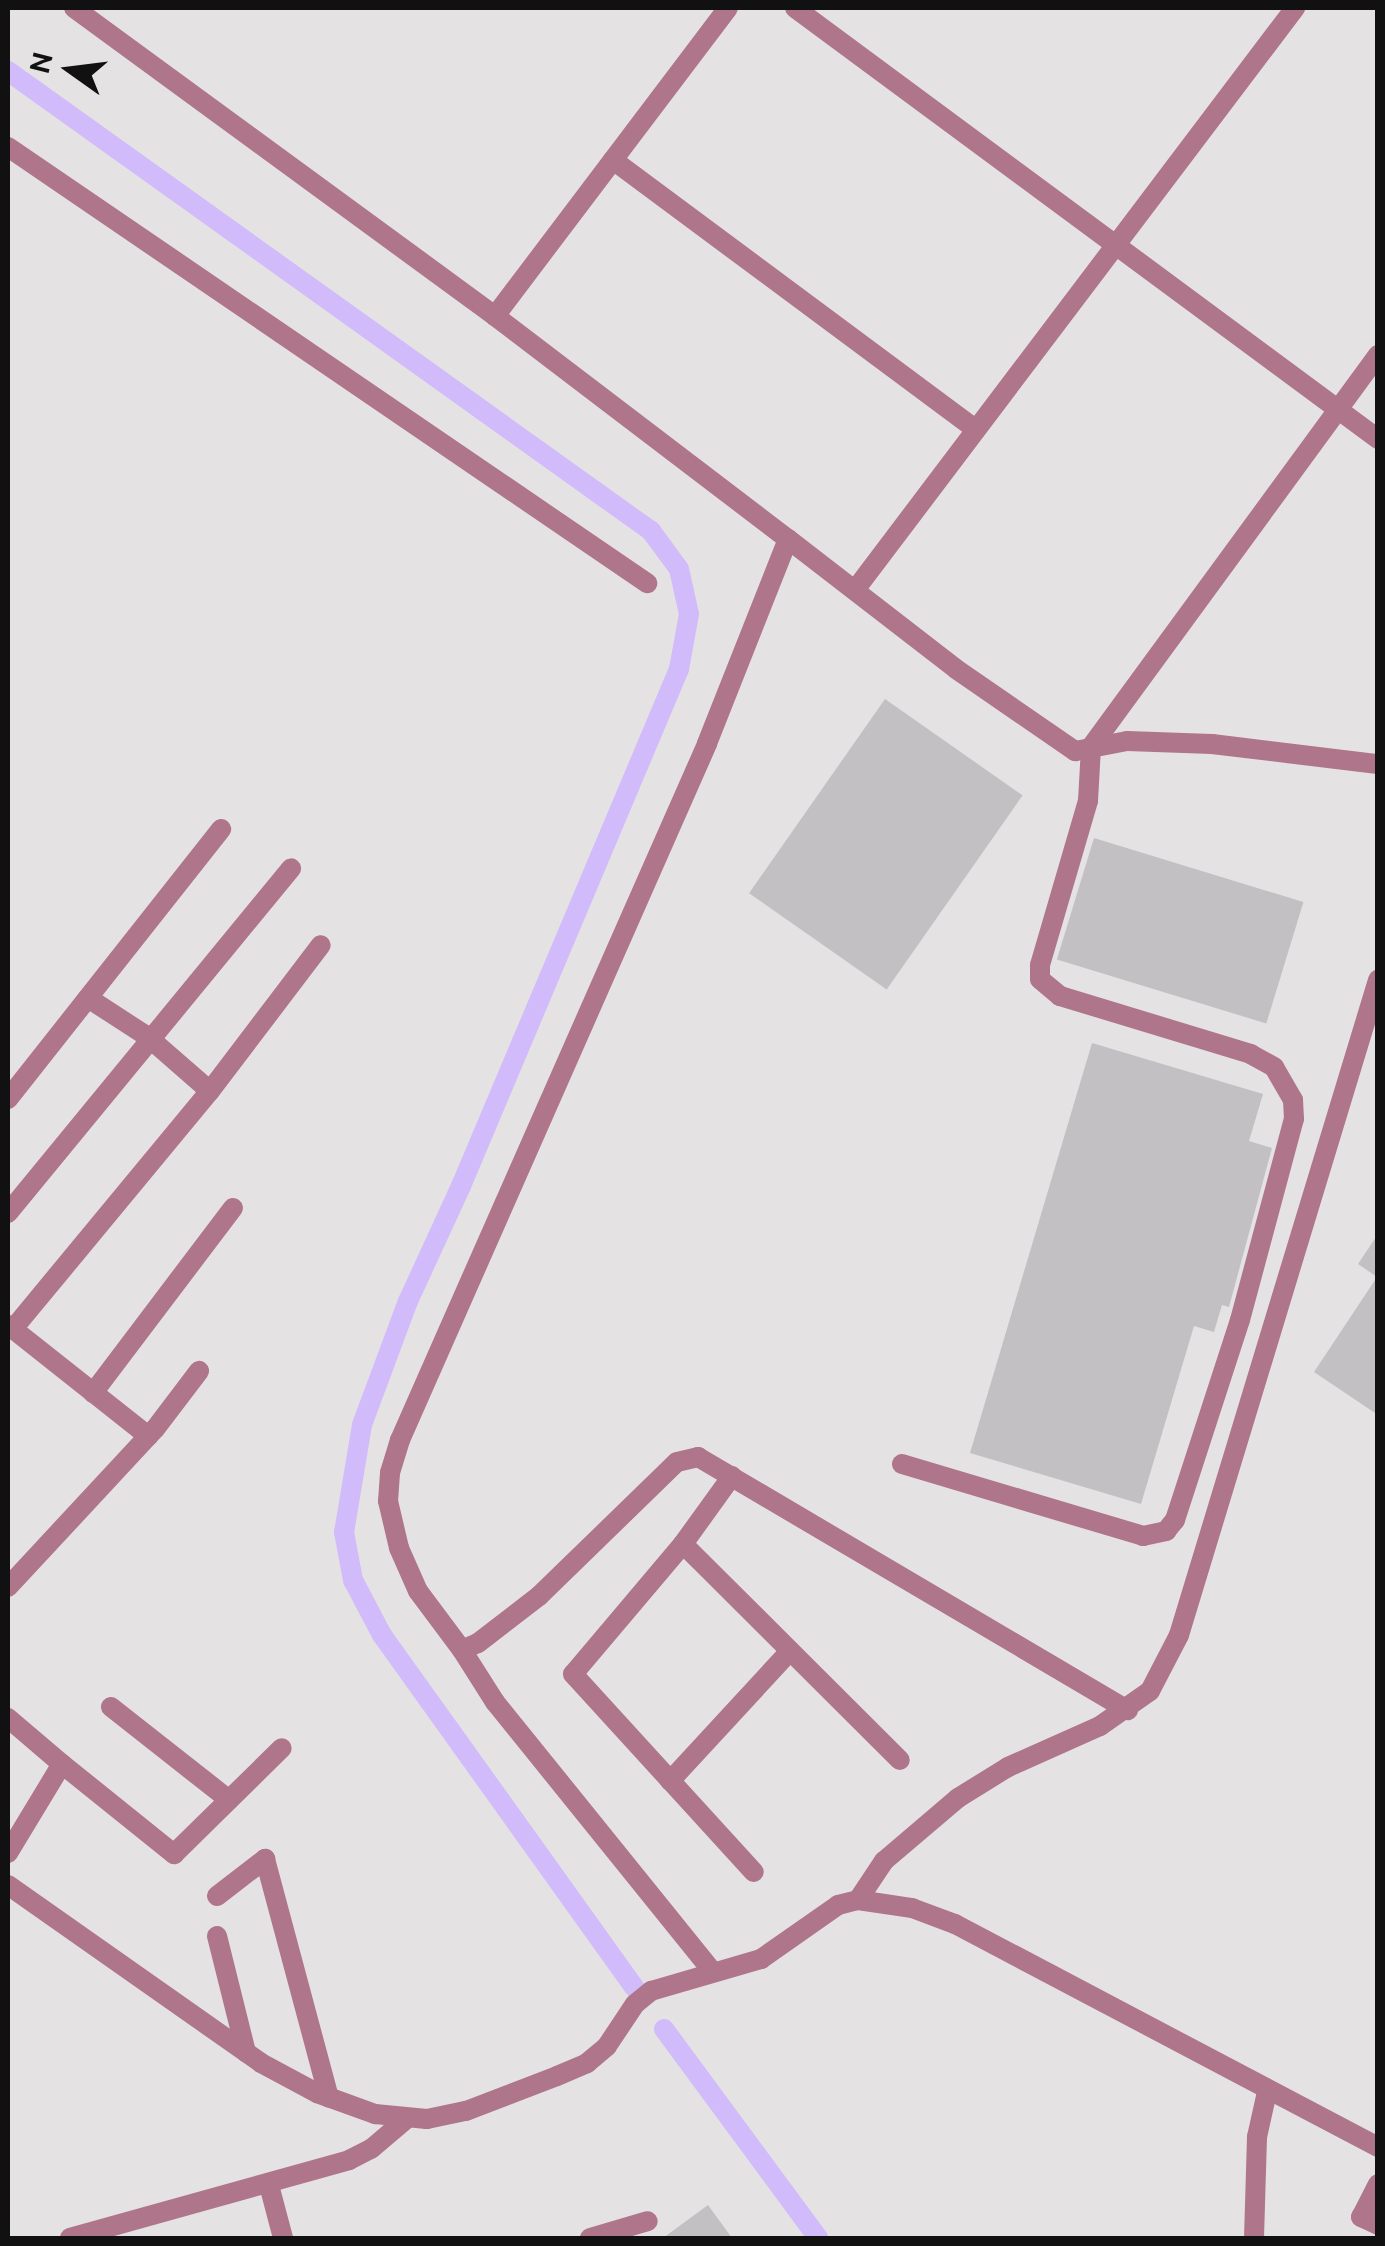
<!DOCTYPE html>
<style>
body{margin:0}
#map{position:relative;width:1385px;height:2246px;overflow:hidden;background:#e5e2e4;font-family:Ubuntu,sans-serif}
div>[style]{position:absolute}
.canal>*{height:20px;margin:-10px;padding:0 10px;transform-origin:10px;border-radius:10px;background:#d1bbfa}
.building>*{inset:0;background:#c3c0c4;transform-origin:0 0}
.minor>*{height:20px;margin:-10px;padding:0 10px;transform-origin:10px;border-radius:10px;background:#af758a}
span{translate:-50% -50%;white-space:nowrap;text-align:center;line-height:1.15;-webkit-text-stroke:8px #e5e2e4;paint-order:stroke}
.frame{position:absolute;inset:0;border:10px solid #121111;pointer-events:none}
.north{position:absolute;left:20px;top:20px;width:100px;height:100px;-webkit-text-stroke:8px #e5e2e4;paint-order:stroke;rotate:284deg;font-size:28px;font-weight:700;line-height:40px;text-align:center;color:#121111}
.north::after{content:'';display:block;margin:auto;width:35px;height:45px;background:#121111;clip-path:polygon(50% 0,100% 100%,50% 72%,0 100%)}
</style>
<div id="map">
<div class="canal">
<div style="left:8px;top:71px;width:791px;rotate:35.58deg"></div>
<div style="left:651px;top:531px;width:47px;rotate:53.6deg"></div>
<div style="left:679px;top:569px;width:46px;rotate:77.5deg"></div>
<div style="left:689px;top:614px;width:56px;rotate:100.3deg"></div>
<div style="left:679px;top:669px;width:561px;rotate:112.86deg"></div>
<div style="left:461px;top:1186px;width:127px;rotate:114.7deg"></div>
<div style="left:408px;top:1301px;width:132px;rotate:110.4deg"></div>
<div style="left:362px;top:1425px;width:109px;rotate:99.5deg"></div>
<div style="left:344px;top:1532px;width:49px;rotate:79.4deg"></div>
<div style="left:353px;top:1580px;width:62px;rotate:62.2deg"></div>
<div style="left:382px;top:1635px;width:433px;rotate:54.4deg"></div>
<div style="left:664px;top:2029px;width:260px;rotate:53.6deg"></div>
</div>
<div class="building">
<div style="left:885px;top:699px;width:168px;height:237px;rotate:35deg"></div>
<div style="left:1094px;top:838px;width:219px;height:127px;rotate:17deg"></div>
<div style="clip-path:polygon(1092px 1043px,1263px 1094px,1249px 1141px,1272px 1148px,1229px 1307px,1222px 1305px,1214px 1332px,1194px 1326px,1141px 1504px,970px 1453px)"></div>
<div style="clip-path:polygon(1378px 1234px,1378px 1415px,1314px 1372px,1377px 1277px,1358px 1264px)"></div>
<div style="clip-path:polygon(708px 2205px,732px 2238px,663px 2238px)"></div>
</div>
<div class="minor">
<div style="left:74px;top:8px;width:522px;rotate:36.19deg"></div>
<div style="left:495px;top:316px;width:368px;rotate:37.3deg"></div>
<div style="left:788px;top:539px;width:220px;rotate:111.6deg"></div>
<div style="left:707px;top:744px;width:761px;rotate:113.8deg"></div>
<div style="left:400px;top:1440px;width:34px;rotate:107deg"></div>
<div style="left:390px;top:1473px;width:28px;rotate:94deg"></div>
<div style="left:388px;top:1501px;width:48px;rotate:76.8deg"></div>
<div style="left:399px;top:1548px;width:47px;rotate:66.2deg"></div>
<div style="left:418px;top:1591px;width:74px;rotate:53.3deg"></div>
<div style="left:462px;top:1650px;width:17px;rotate:-24deg"></div>
<div style="left:478px;top:1643px;width:77px;rotate:-37.6deg"></div>
<div style="left:539px;top:1596px;width:192px;rotate:-44.2deg"></div>
<div style="left:677px;top:1462px;width:22px;rotate:-13deg"></div>
<div style="left:698px;top:1457px;width:499px;rotate:30.5deg"></div>
<div style="left:795px;top:8px;width:725px;rotate:36.47deg"></div>
<div style="left:8px;top:147px;width:774px;rotate:34.31deg"></div>
<div style="left:613px;top:160px;width:452px;rotate:36.6deg"></div>
<div style="left:495px;top:316px;width:386px;rotate:-52.9deg"></div>
<div style="left:788px;top:539px;width:212px;rotate:37.7deg"></div>
<div style="left:956px;top:669px;width:145px;rotate:34.6deg"></div>
<div style="left:1075px;top:751px;width:53px;rotate:-10.9deg"></div>
<div style="left:1127px;top:741px;width:85px;rotate:2deg"></div>
<div style="left:1212px;top:744px;width:167px;rotate:6.9deg"></div>
<div style="left:855px;top:590px;width:730px;rotate:-52.91deg"></div>
<div style="left:88px;top:998px;width:72px;rotate:33deg"></div>
<div style="left:148px;top:1037px;width:82px;rotate:41.1deg"></div>
<div style="left:8px;top:1099px;width:344px;rotate:-51.7deg"></div>
<div style="left:8px;top:1213px;width:446px;rotate:-50.6deg"></div>
<div style="left:8px;top:1325px;width:179px;rotate:38.4deg"></div>
<div style="left:13px;top:1329px;width:309px;rotate:-50.4deg"></div>
<div style="left:210px;top:1091px;width:183px;rotate:-52.8deg"></div>
<div style="left:93px;top:1393px;width:232px;rotate:-52.9deg"></div>
<div style="left:902px;top:1464px;width:252px;rotate:16.6deg"></div>
<div style="left:1143px;top:1536px;width:24px;rotate:-12deg"></div>
<div style="left:1166px;top:1531px;width:14px;rotate:-51deg"></div>
<div style="left:1175px;top:1520px;width:210px;rotate:-72deg"></div>
<div style="left:1240px;top:1320px;width:208px;rotate:-75deg"></div>
<div style="left:1294px;top:1119px;width:19px;rotate:-93deg"></div>
<div style="left:1293px;top:1100px;width:38px;rotate:-120deg"></div>
<div style="left:1274px;top:1067px;width:26px;rotate:-151deg"></div>
<div style="left:1251px;top:1054px;width:200px;rotate:-163.1deg"></div>
<div style="left:1060px;top:996px;width:26px;rotate:-140deg"></div>
<div style="left:1040px;top:979px;width:14px;rotate:-90deg"></div>
<div style="left:1040px;top:965px;width:171px;rotate:-73.7deg"></div>
<div style="left:1088px;top:801px;width:54px;rotate:-86.8deg"></div>
<div style="left:1091px;top:747px;width:486px;rotate:-53.8deg"></div>
<div style="left:732px;top:1476px;width:84px;rotate:125.8deg"></div>
<div style="left:683px;top:1544px;width:170px;rotate:130.2deg"></div>
<div style="left:573px;top:1674px;width:268px;rotate:47.6deg"></div>
<div style="left:683px;top:1544px;width:306px;rotate:44.9deg"></div>
<div style="left:8px;top:1587px;width:216px;rotate:-47.1deg"></div>
<div style="left:155px;top:1429px;width:73px;rotate:-52.8deg"></div>
<div style="left:462px;top:1650px;width:62px;rotate:57.6deg"></div>
<div style="left:495px;top:1702px;width:346px;rotate:51.1deg"></div>
<div style="left:111px;top:1707px;width:150px;rotate:38.2deg"></div>
<div style="left:8px;top:1718px;width:71px;rotate:40.4deg"></div>
<div style="left:670px;top:1781px;width:177px;rotate:-47.3deg"></div>
<div style="left:8px;top:1853px;width:104px;rotate:-58.8deg"></div>
<div style="left:62px;top:1764px;width:144px;rotate:38.8deg"></div>
<div style="left:174px;top:1854px;width:151px;rotate:-44.5deg"></div>
<div style="left:8px;top:1885px;width:309px;rotate:35.1deg"></div>
<div style="left:261px;top:2063px;width:64px;rotate:28.2deg"></div>
<div style="left:317px;top:2093px;width:62px;rotate:19.9deg"></div>
<div style="left:375px;top:2114px;width:52px;rotate:5.5deg"></div>
<div style="left:427px;top:2119px;width:40px;rotate:-12deg"></div>
<div style="left:466px;top:2111px;width:97px;rotate:-21deg"></div>
<div style="left:557px;top:2076px;width:33px;rotate:-23deg"></div>
<div style="left:587px;top:2063px;width:26px;rotate:-40deg"></div>
<div style="left:607px;top:2046px;width:50px;rotate:-56.3deg"></div>
<div style="left:635px;top:2004px;width:21px;rotate:-39deg"></div>
<div style="left:651px;top:1991px;width:115px;rotate:-16.2deg"></div>
<div style="left:761px;top:1959px;width:94px;rotate:-35deg"></div>
<div style="left:838px;top:1905px;width:21px;rotate:-14deg"></div>
<div style="left:858px;top:1900px;width:55px;rotate:8.4deg"></div>
<div style="left:912px;top:1908px;width:46px;rotate:20.4deg"></div>
<div style="left:955px;top:1924px;width:478px;rotate:27.8deg"></div>
<div style="left:217px;top:1896px;width:61px;rotate:-37.6deg"></div>
<div style="left:265px;top:1859px;width:247px;rotate:75deg"></div>
<div style="left:858px;top:1900px;width:47px;rotate:-56.3deg"></div>
<div style="left:884px;top:1861px;width:97px;rotate:-40.4deg"></div>
<div style="left:958px;top:1798px;width:59px;rotate:-31.8deg"></div>
<div style="left:1008px;top:1767px;width:101px;rotate:-24deg"></div>
<div style="left:1100px;top:1726px;width:61px;rotate:-35deg"></div>
<div style="left:1150px;top:1691px;width:63px;rotate:-62.6deg"></div>
<div style="left:1179px;top:1635px;width:685px;rotate:-73.1deg"></div>
<div style="left:217px;top:1936px;width:120px;rotate:76deg"></div>
<div style="left:1378px;top:2184px;width:37px;rotate:117deg"></div>
<div style="left:1361px;top:2217px;width:19px;rotate:25deg"></div>
<div style="left:269px;top:2185px;width:55px;rotate:75.2deg"></div>
<div style="left:70px;top:2238px;width:290px;rotate:-15.6deg"></div>
<div style="left:349px;top:2160px;width:25px;rotate:-27deg"></div>
<div style="left:371px;top:2149px;width:45px;rotate:-40.5deg"></div>
<div style="left:590px;top:2238px;width:60px;rotate:-16.3deg"></div>
<div style="left:1254px;top:2238px;width:101px;rotate:-88.3deg"></div>
<div style="left:1257px;top:2137px;width:46px;rotate:-77.5deg"></div>
</div>
<div class="frame"></div>
<div class="north">N</div>
</div>
